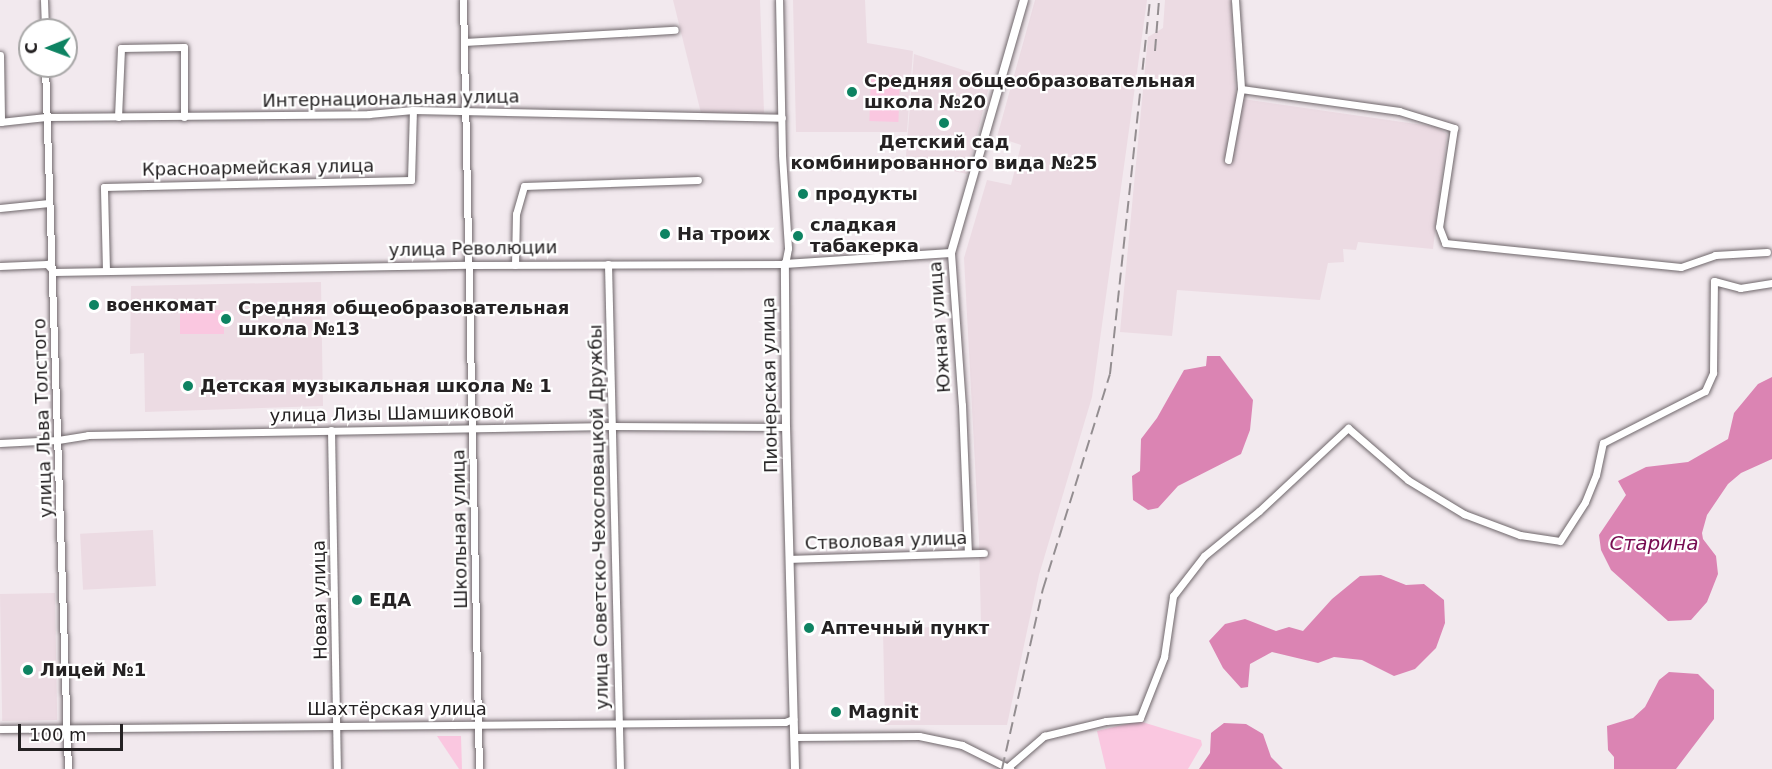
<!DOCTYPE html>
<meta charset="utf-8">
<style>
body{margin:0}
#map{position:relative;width:1772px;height:769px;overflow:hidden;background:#f2e9ee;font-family:"DejaVu Sans",sans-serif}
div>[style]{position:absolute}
.built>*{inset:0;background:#ecdbe3;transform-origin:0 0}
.green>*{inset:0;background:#fac7e0;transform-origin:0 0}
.water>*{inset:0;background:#db84b3}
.roads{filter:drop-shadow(0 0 2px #6f676b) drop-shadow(0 0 2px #6f676b)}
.minor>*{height:7px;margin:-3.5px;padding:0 3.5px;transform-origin:3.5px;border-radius:3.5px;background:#fff}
.tertiary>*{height:8px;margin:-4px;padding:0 4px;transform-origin:4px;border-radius:4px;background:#fff}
.rail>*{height:2px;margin-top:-1px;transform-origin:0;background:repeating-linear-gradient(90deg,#938d90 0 12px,transparent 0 18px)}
.dots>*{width:16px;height:16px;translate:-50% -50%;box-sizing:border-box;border:3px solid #fff;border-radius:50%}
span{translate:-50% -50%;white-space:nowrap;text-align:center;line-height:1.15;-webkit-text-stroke:4.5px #fff;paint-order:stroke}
.poi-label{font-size:18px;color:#252223;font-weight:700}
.left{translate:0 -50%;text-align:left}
.street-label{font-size:18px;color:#252223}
.water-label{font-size:20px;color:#770d52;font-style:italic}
.north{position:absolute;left:18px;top:18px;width:60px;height:60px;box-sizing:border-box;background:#fff;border:2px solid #a8a7a7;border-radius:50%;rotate:269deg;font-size:16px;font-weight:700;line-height:24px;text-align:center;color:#252223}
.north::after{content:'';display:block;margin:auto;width:21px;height:27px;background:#0e8362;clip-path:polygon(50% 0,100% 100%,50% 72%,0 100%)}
.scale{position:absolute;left:18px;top:724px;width:105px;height:27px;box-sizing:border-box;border:3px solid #252223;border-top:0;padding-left:8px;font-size:18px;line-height:21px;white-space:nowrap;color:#252223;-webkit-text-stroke:4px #fff;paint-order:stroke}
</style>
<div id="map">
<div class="built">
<div style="clip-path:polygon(673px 0,760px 0,764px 113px,701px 113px)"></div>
<div style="clip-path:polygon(793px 0,865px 0,867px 43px,913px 51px,907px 132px,796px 132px)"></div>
<div style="clip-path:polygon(1035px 0,1147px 0,1092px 397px,1039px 575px,1007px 725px,885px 725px,883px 630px,981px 624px,979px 539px,964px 258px,987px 180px,1011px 185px,1021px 145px,997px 137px)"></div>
<div style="clip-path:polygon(1165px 0,1231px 0,1236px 98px,1437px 127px,1447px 134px,1433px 249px,1358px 242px,1356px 250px,1343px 249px,1344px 262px,1328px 263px,1320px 300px,1177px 290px,1172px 336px,1120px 332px,1148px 37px,1163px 28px)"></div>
<div style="clip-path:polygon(914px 54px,991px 79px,967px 174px,940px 168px,905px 168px)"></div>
<div style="clip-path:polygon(321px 282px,323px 406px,145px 412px,144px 353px,130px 354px,131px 286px)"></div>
<div style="left:153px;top:530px;width:56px;height:73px;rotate:87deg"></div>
<div style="left:55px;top:593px;width:127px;height:55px;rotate:89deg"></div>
</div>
<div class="green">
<div style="left:871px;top:75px;width:29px;height:46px;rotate:2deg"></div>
<div style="left:180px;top:310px;width:44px;height:24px"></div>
<div style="clip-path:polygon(1139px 721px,1201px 740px,1202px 745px,1188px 769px,1106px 769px,1097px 731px)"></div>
<div style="clip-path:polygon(437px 736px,461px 736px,462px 769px,459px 769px)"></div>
</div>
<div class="water">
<div style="clip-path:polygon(1207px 356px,1220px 356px,1253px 400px,1250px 430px,1241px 454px,1178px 486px,1158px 508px,1148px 510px,1133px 500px,1132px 476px,1140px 471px,1141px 439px,1157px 418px,1184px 370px,1206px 366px)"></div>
<div style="clip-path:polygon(1772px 377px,1772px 459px,1741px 473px,1728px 484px,1707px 515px,1702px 533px,1703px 539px,1716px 556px,1718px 574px,1707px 602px,1691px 620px,1668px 621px,1611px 570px,1601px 550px,1599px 535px,1626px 495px,1618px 481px,1646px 467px,1688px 462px,1728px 439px,1734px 413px,1758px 384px)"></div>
<div style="clip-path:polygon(1381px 575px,1406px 585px,1424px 584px,1444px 600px,1445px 623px,1436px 648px,1415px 669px,1394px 676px,1362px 660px,1334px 657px,1318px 663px,1272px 652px,1250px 664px,1248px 687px,1241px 688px,1223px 668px,1209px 641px,1225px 624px,1245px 619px,1276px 631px,1289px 627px,1303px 631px,1332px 599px,1360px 576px)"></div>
<div style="clip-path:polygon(1669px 672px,1698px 674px,1714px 690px,1714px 719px,1676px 769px,1614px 769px,1614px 757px,1608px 750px,1607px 726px,1633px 718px,1645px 707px,1659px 680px)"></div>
<div style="clip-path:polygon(1224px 723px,1246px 724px,1263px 734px,1271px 757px,1283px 769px,1199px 769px,1210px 753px,1211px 733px)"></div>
</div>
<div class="roads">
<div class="minor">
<div style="left:44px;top:0;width:30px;rotate:88deg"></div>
<div style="left:463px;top:0;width:769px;rotate:88.81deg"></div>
<div style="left:1235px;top:0;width:89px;rotate:86.1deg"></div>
<div style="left:1241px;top:89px;width:160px;rotate:7.9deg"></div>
<div style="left:1399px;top:111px;width:58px;rotate:17.2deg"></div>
<div style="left:1454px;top:128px;width:100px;rotate:98.6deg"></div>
<div style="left:1439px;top:227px;width:17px;rotate:69deg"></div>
<div style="left:1445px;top:243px;width:237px;rotate:5.8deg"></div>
<div style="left:1681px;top:267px;width:36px;rotate:-19deg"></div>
<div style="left:1715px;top:255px;width:52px;rotate:-3.3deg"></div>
<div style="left:464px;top:42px;width:211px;rotate:-3.3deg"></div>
<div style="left:0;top:55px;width:67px;rotate:89.1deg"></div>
<div style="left:45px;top:66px;width:703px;rotate:88.13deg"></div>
<div style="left:118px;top:117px;width:69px;rotate:-87.5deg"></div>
<div style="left:121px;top:48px;width:63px;rotate:-0.9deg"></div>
<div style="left:184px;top:47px;width:70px;rotate:90deg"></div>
<div style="left:0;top:122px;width:46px;rotate:-6.2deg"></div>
<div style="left:46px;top:117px;width:323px;rotate:-0.5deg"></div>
<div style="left:369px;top:114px;width:44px;rotate:-5.2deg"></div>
<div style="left:413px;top:110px;width:369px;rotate:1.2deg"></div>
<div style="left:1228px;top:160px;width:72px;rotate:-79.6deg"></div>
<div style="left:0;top:208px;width:49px;rotate:-5.8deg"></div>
<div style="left:951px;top:253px;width:152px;rotate:85.9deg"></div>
<div style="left:962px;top:405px;width:148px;rotate:87.7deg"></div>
<div style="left:608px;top:264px;width:505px;rotate:88.64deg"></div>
<div style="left:515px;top:265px;width:51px;rotate:-88.9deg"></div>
<div style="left:516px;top:214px;width:29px;rotate:-74deg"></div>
<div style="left:524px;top:186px;width:174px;rotate:-2deg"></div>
<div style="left:0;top:266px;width:47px;rotate:-2.4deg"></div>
<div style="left:47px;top:264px;width:11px;rotate:49deg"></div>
<div style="left:106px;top:271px;width:84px;rotate:-91.4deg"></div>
<div style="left:104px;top:187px;width:307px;rotate:-1.3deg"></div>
<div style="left:411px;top:180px;width:70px;rotate:-88.4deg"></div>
<div style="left:54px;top:272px;width:415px;rotate:-1deg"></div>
<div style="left:469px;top:265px;width:316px;rotate:-0.2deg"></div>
<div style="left:785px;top:264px;width:16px;rotate:-79deg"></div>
<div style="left:788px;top:248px;width:94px;rotate:-93.7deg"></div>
<div style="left:782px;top:154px;width:154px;rotate:-91.1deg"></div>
<div style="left:331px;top:430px;width:339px;rotate:89deg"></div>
<div style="left:0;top:443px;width:58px;rotate:-3deg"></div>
<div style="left:58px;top:440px;width:30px;rotate:-9deg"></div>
<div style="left:88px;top:435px;width:523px;rotate:-0.99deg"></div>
<div style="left:611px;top:426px;width:175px;rotate:0.3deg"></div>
<div style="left:790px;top:559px;width:194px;rotate:-1.8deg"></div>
<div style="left:0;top:729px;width:785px;rotate:-0.51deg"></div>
<div style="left:785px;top:722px;width:9px;rotate:-21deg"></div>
<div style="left:795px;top:737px;width:124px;rotate:-0.5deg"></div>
<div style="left:919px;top:736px;width:44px;rotate:11.8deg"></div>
<div style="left:962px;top:745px;width:54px;rotate:26.6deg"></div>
<div style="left:1008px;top:767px;width:48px;rotate:-40.7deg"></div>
<div style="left:1044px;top:736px;width:64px;rotate:-13.6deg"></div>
<div style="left:1106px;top:721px;width:34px;rotate:-5deg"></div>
<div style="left:1140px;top:718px;width:66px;rotate:-68.5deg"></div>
<div style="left:1164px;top:657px;width:62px;rotate:-81.6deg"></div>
<div style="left:1173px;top:596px;width:51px;rotate:-52.2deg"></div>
<div style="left:1204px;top:556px;width:71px;rotate:-39.3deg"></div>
<div style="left:1259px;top:511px;width:122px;rotate:-43deg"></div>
<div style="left:1348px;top:428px;width:79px;rotate:40.9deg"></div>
<div style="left:1408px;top:480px;width:66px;rotate:31.3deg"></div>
<div style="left:1464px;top:514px;width:60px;rotate:20.6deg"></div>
<div style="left:1520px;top:535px;width:40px;rotate:8.5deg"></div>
<div style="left:1560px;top:541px;width:46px;rotate:-57.3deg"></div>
<div style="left:1585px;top:502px;width:29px;rotate:-68deg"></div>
<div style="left:1596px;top:475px;width:33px;rotate:-78deg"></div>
<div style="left:1603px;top:443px;width:114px;rotate:-27deg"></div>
<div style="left:1705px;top:391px;width:20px;rotate:-66deg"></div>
<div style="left:1713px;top:373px;width:92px;rotate:-89.4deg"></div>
<div style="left:1714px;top:281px;width:27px;rotate:15deg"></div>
<div style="left:1740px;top:288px;width:32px;rotate:-9deg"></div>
</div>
<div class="tertiary">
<div style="left:795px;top:769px;width:342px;rotate:-91.5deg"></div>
<div style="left:786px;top:427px;width:163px;rotate:-90.4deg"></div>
<div style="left:785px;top:264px;width:166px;rotate:-3.8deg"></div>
<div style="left:951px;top:253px;width:263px;rotate:-73.9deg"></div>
</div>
</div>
<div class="rail">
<div style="left:1155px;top:51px;width:51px;rotate:-85.5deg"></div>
<div style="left:1002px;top:769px;width:185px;rotate:-77.2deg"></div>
<div style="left:1043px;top:589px;width:225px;rotate:-72.7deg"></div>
<div style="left:1110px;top:374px;width:376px;rotate:-83.9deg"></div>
</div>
<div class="dots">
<div style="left:852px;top:92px;background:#0e8362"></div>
<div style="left:944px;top:123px;background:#0e8362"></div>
<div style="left:803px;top:194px;background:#0e8362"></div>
<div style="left:665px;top:234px;background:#0e8362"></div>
<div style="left:798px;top:236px;background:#0e8362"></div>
<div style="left:94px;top:305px;background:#0e8362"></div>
<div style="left:226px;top:319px;background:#0e8362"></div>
<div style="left:188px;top:386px;background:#0e8362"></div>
<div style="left:357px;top:600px;background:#0e8362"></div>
<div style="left:809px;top:628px;background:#0e8362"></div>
<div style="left:28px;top:670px;background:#0e8362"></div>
<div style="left:836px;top:712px;background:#0e8362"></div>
</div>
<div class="poi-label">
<span class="left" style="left:864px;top:92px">Средняя общеобразовательная<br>школа №20</span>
<span style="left:944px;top:153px">Детский сад<br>комбинированного вида №25</span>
<span class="left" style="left:815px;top:194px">продукты</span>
<span class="left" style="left:810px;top:236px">сладкая<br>табакерка</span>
<span class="left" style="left:677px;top:234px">На троих</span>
<span class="left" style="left:106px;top:305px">военкомат</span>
<span class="left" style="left:238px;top:319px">Средняя общеобразовательная<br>школа №13</span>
<span class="left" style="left:200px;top:386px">Детская музыкальная школа № 1</span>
<span class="left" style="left:369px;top:600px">ЕДА</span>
<span class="left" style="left:821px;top:628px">Аптечный пункт</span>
<span class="left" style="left:40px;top:670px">Лицей №1</span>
<span class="left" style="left:848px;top:712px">Magnit</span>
</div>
<div class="street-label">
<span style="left:391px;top:99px;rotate:-1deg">Интернациональная улица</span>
<span style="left:258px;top:168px;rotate:-1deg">Красноармейская улица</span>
<span style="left:473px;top:249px;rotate:-1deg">улица Революции</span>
<span style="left:940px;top:327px;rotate:-94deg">Южная улица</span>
<span style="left:770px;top:385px;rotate:-91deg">Пионерская улица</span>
<span style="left:392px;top:414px;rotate:-1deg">улица Лизы Шамшиковой</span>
<span style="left:43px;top:418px;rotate:-92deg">улица Льва Толстого</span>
<span style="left:599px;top:517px;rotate:-91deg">улица Советско-Чехословацкой Дружбы</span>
<span style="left:460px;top:529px;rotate:-91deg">Школьная улица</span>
<span style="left:886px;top:541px;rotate:-2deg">Стволовая улица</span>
<span style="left:320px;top:600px;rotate:-91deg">Новая улица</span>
<span style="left:397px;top:709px">Шахтёрская улица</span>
</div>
<div class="water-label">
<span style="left:1654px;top:543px">Cтарина</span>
</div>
<div class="north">С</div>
<div class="scale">100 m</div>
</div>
